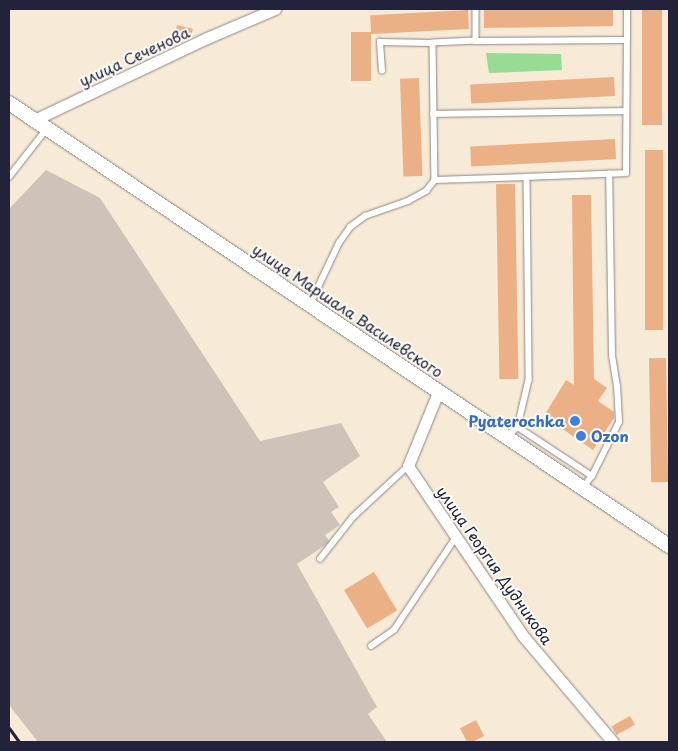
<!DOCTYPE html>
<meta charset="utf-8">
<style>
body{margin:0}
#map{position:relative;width:678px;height:751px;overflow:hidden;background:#f7ead6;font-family:"Playpen Sans",sans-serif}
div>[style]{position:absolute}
.industrial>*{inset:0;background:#cec2b9}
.green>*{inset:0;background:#97db94}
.building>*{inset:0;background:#ecb086;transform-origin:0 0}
.roads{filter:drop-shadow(0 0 1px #8c8688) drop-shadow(0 0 1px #8c8688)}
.service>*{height:5.5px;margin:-2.75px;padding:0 2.75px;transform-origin:2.75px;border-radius:2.75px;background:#fff}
.minor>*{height:11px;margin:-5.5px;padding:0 5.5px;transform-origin:5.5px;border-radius:5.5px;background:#fff}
.tertiary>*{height:14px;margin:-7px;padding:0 7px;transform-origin:7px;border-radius:7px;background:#fff}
.rail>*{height:3px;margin:-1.5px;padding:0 1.5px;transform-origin:1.5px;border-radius:1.5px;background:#22223b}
.dots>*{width:14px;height:14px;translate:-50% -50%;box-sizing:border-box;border:2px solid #fdfcf7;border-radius:50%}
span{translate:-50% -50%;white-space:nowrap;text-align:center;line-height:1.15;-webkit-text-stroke:4px #fdfcf7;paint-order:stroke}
.street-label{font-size:15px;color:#22223b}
.shop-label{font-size:15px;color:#366cbe;font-weight:700}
.right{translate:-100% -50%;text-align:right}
.left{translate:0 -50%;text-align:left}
.frame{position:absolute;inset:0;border:10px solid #22223b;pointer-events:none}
</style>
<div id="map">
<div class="industrial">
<div style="clip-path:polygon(46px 170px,100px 198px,260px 441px,341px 423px,360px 456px,323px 482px,339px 507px,331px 512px,340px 525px,325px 535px,330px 542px,297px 564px,377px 707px,368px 714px,387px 742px,38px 742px,9px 705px,9px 209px)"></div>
</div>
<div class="green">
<div style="clip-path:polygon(486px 53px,561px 54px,562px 70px,489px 73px)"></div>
</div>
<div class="building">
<div style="clip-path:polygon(538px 9px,613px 9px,613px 26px,484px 28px,484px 10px)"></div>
<div style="left:642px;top:9px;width:20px;height:116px"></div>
<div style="left:468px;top:10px;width:19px;height:98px;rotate:87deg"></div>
<div style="clip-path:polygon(177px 25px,193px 29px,190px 38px,187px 39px,174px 36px)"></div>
<div style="left:351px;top:32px;width:20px;height:49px"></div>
<div style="left:614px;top:77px;width:19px;height:144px;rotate:87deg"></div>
<div style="left:419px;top:78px;width:98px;height:19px;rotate:88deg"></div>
<div style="left:615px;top:139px;width:20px;height:145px;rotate:87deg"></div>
<div style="left:645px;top:150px;width:18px;height:180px"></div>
<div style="left:515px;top:184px;width:195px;height:19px;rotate:89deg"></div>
<div style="clip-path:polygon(572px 195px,591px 195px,594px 379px,607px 388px,598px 401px,614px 412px,614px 418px,593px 450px,544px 416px,566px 380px,574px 385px)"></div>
<div style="left:666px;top:358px;width:124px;height:17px;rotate:89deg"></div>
<div style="left:374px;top:572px;width:45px;height:35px;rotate:59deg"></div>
<div style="left:630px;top:716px;width:10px;height:21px;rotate:61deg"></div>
<div style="left:476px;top:720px;width:18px;height:18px;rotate:63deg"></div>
</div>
<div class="roads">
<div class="service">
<div style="left:476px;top:9px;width:32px;rotate:90deg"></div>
<div style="left:476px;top:41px;width:43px;rotate:177.3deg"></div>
<div style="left:433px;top:43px;width:137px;rotate:89.2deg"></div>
<div style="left:435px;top:180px;width:92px;rotate:-1.9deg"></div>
<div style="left:527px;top:177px;width:203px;rotate:89.4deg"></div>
<div style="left:529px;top:380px;width:48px;rotate:103.2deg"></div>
<div style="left:476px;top:41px;width:151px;rotate:-0.4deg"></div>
<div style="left:627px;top:40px;width:31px;rotate:-90deg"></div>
<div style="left:382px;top:71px;width:29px;rotate:-94deg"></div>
<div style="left:380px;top:42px;width:53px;rotate:1.1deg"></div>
<div style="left:433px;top:114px;width:193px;rotate:-0.9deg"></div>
<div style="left:9px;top:177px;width:60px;rotate:-51.8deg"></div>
<div style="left:527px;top:177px;width:99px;rotate:-2.3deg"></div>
<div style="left:626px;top:173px;width:133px;rotate:-89.6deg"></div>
<div style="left:310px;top:304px;width:68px;rotate:-64.6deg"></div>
<div style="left:339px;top:243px;width:19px;rotate:-55deg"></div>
<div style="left:350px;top:227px;width:19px;rotate:-36deg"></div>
<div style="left:365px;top:216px;width:46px;rotate:-19.2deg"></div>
<div style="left:408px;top:201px;width:21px;rotate:-29deg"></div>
<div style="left:426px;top:191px;width:14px;rotate:-51deg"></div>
<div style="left:507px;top:436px;width:14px;rotate:-39deg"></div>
<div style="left:518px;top:427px;width:89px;rotate:33.5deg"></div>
<div style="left:592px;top:476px;width:14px;rotate:124deg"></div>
<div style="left:592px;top:476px;width:60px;rotate:-63.4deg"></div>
<div style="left:619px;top:422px;width:35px;rotate:-93deg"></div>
<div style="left:617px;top:387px;width:31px;rotate:-99deg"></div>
<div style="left:612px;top:356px;width:182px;rotate:-90.9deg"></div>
<div style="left:320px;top:559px;width:53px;rotate:-51.8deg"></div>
<div style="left:353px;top:517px;width:75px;rotate:-42.8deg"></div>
<div style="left:371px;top:646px;width:28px;rotate:-35deg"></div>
<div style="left:394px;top:630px;width:112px;rotate:-56.3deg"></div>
</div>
<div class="minor">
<div style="left:34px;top:120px;width:191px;rotate:-25.4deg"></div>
<div style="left:207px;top:38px;width:74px;rotate:-23.1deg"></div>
<div style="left:439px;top:390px;width:82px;rotate:112.2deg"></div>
<div style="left:408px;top:466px;width:205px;rotate:55.9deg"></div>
<div style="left:523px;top:636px;width:139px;rotate:49.7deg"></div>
</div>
<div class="tertiary">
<div style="left:9px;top:103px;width:795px;rotate:33.87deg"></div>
</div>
</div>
<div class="rail">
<div style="left:9px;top:728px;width:17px;rotate:54deg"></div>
</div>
<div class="dots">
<div style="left:575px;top:421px;background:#3f7fe0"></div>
<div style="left:581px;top:436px;background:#3f7fe0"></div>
</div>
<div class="street-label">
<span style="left:134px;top:56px;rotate:-25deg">улица Сеченова</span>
<span style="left:348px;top:310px;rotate:34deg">улица Маршала Василевского</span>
<span style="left:495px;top:565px;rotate:55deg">улица Георгия Дудникова</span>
</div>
<div class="shop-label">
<span class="right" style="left:565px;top:421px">Pyaterochka</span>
<span class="left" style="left:591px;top:436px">Ozon</span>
</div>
<div class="frame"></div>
</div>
